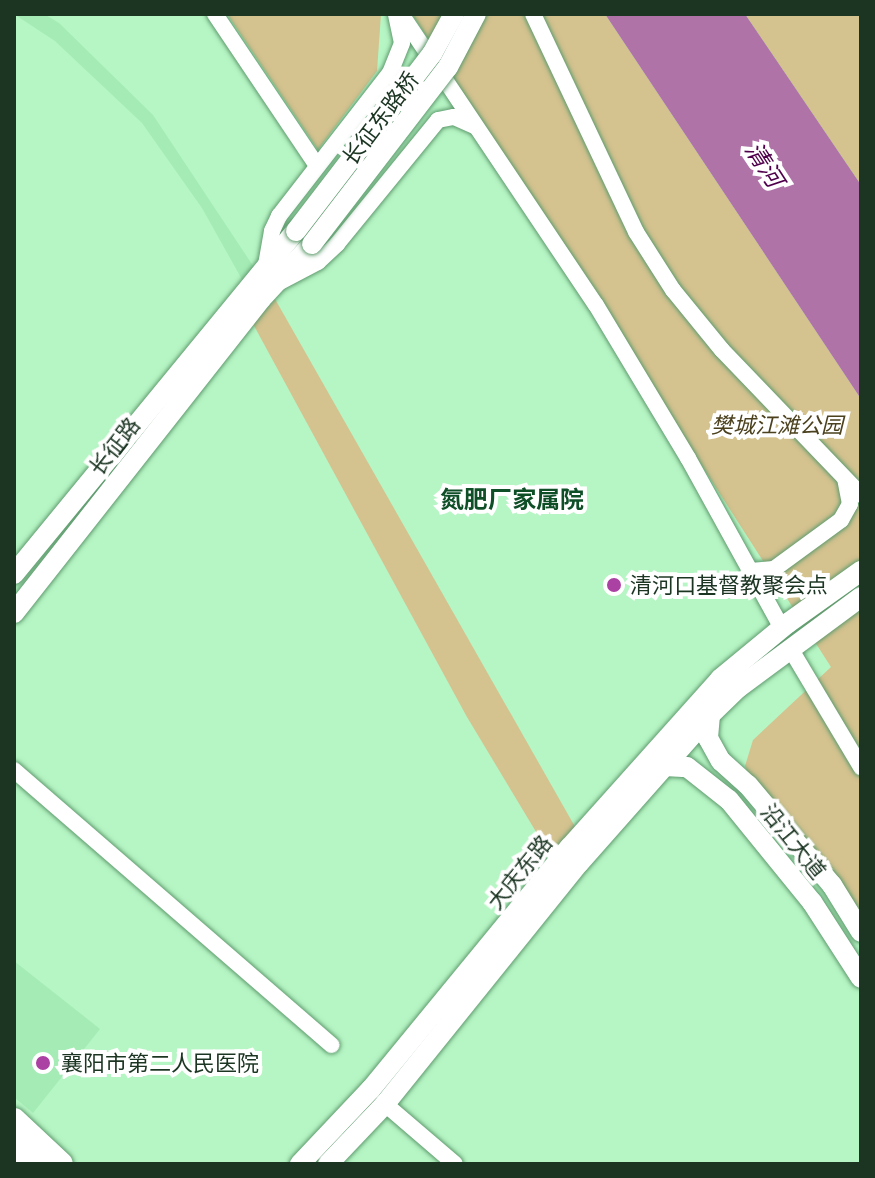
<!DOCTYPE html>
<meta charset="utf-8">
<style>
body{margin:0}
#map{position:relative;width:875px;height:1178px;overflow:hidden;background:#b6f5c4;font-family:"Noto Serif","Noto Sans SC",serif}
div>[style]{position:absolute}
.built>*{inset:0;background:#a4ebb5}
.green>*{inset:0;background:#d4c28f}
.water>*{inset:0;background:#b073a8}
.roads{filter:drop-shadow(0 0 2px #5f9b6e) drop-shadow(0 0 2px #5f9b6e)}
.minor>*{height:16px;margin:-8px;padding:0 8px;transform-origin:8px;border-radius:8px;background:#fff}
.major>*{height:20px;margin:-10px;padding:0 10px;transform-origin:10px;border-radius:10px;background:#fff}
.highway>*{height:24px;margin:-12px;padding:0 12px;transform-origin:12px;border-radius:12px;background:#fff}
.bridges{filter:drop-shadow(0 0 2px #5f9b6e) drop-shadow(0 0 2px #5f9b6e)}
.major-bridge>*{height:20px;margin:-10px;padding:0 10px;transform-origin:10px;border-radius:10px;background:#fff}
.dots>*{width:22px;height:22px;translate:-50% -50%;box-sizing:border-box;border:4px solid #fff;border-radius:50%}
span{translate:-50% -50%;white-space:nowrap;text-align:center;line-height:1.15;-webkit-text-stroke:8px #fff;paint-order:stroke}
.street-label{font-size:22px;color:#1b3522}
.park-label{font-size:22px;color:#4c411e;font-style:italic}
.poi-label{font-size:22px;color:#1b3522}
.left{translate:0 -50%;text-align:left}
.water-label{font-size:24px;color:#4f004b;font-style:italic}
.neighbourhood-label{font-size:24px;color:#0e4f27;font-weight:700}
.frame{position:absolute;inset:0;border:16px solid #1b3522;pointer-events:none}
</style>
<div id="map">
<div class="built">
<div style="clip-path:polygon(14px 14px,44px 14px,59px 23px,153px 115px,275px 299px,253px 324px,244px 283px,202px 208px,142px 123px,55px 41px)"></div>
<div style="clip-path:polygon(14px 961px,100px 1029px,33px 1113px,14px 1097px)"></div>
</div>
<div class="green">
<div style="clip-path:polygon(227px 14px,381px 14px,377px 71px,318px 150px)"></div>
<div style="clip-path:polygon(412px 14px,605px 14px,861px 399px,861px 928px,756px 791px,745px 766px,753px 740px,831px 667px)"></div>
<div style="clip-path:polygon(745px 14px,861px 14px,861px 185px)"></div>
<div style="clip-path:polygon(275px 299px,578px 832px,553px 860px,467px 717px,253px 324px)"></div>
</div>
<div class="water">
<div style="clip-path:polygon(605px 14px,745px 14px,861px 185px,861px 399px)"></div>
</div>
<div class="roads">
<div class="minor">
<div style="left:215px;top:14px;width:183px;rotate:56.1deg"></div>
<div style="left:401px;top:14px;width:350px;rotate:56.2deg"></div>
<div style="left:596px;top:305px;width:179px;rotate:59deg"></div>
<div style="left:688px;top:458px;width:194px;rotate:61.1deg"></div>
<div style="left:533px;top:14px;width:241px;rotate:64.7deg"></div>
<div style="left:636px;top:232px;width:69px;rotate:57.5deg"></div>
<div style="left:673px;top:290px;width:77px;rotate:50.8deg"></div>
<div style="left:722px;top:350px;width:201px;rotate:46.2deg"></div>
<div style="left:266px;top:265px;width:35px;rotate:-80deg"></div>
<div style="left:272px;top:231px;width:17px;rotate:-65deg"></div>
<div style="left:279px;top:216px;width:181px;rotate:-52.2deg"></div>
<div style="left:390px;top:73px;width:32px;rotate:-68deg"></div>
<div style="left:402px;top:43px;width:30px;rotate:-102deg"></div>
<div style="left:280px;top:282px;width:43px;rotate:-27.8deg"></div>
<div style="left:318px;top:262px;width:26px;rotate:-43deg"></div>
<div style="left:337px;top:244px;width:160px;rotate:-50.8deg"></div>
<div style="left:438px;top:120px;width:16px;rotate:-11deg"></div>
<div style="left:454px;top:117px;width:24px;rotate:24deg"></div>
<div style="left:751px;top:571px;width:23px;rotate:-5deg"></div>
<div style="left:774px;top:569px;width:83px;rotate:-36.2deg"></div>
<div style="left:841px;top:520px;width:18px;rotate:-61deg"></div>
<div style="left:850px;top:504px;width:25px;rotate:-101deg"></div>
<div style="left:790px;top:648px;width:139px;rotate:59.2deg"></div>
<div style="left:14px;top:770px;width:420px;rotate:40.9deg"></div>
<div style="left:385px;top:1104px;width:92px;rotate:40.6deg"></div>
</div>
<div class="major">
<div style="left:14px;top:574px;width:444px;rotate:-50.6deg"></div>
<div style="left:14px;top:613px;width:400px;rotate:-51.8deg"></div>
<div style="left:261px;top:299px;width:75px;rotate:-47.2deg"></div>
<div style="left:710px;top:715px;width:23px;rotate:95deg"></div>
<div style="left:708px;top:738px;width:26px;rotate:61deg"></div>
<div style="left:721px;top:761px;width:36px;rotate:42deg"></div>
<div style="left:748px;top:785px;width:131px;rotate:50deg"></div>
<div style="left:832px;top:885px;width:55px;rotate:58.3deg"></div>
<div style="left:665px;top:766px;width:22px;rotate:3deg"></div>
<div style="left:687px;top:767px;width:53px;rotate:38.2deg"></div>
<div style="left:729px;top:800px;width:132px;rotate:50.9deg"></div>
<div style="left:812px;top:902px;width:90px;rotate:57.2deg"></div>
<div style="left:300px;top:1164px;width:103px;rotate:-46.6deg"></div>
<div style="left:371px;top:1089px;width:313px;rotate:-50.6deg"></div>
<div style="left:570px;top:847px;width:225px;rotate:-48.2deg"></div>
<div style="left:720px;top:679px;width:88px;rotate:-39.5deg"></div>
<div style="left:788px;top:623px;width:90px;rotate:-35.5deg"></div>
<div style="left:328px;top:1164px;width:83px;rotate:-46.5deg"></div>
<div style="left:385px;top:1104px;width:309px;rotate:-51.2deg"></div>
<div style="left:579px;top:863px;width:198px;rotate:-48.5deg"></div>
<div style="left:710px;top:715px;width:39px;rotate:-44deg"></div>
<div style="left:738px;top:688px;width:153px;rotate:-36.5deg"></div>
</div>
<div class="highway">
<div style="left:14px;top:1120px;width:64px;rotate:43.1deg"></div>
<div style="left:14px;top:1146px;width:26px;rotate:43deg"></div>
</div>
</div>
<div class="bridges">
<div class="major-bridge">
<div style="left:296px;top:231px;width:223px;rotate:-52.5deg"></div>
<div style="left:432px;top:54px;width:46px;rotate:-61.2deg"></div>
<div style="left:312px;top:244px;width:223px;rotate:-52.5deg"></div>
<div style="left:448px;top:67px;width:60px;rotate:-62.2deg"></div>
</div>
</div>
<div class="dots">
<div style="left:614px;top:585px;background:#ab41a2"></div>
<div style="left:43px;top:1063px;background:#ab41a2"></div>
</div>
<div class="street-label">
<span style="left:380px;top:118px;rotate:-53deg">长征东路桥</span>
<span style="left:114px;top:446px;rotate:-52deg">长征路</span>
<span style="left:794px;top:841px;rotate:51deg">沿江大道</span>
<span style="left:519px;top:872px;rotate:-51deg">大庆东路</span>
</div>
<div class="park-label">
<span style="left:777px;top:425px">樊城江滩公园</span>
</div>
<div class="poi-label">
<span class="left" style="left:630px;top:585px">清河口基督教聚会点</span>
<span class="left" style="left:61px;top:1063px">襄阳市第二人民医院</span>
</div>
<div class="water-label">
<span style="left:765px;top:164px;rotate:57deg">清河</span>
</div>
<div class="neighbourhood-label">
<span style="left:512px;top:499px">氮肥厂家属院</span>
</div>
<div class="frame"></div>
</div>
